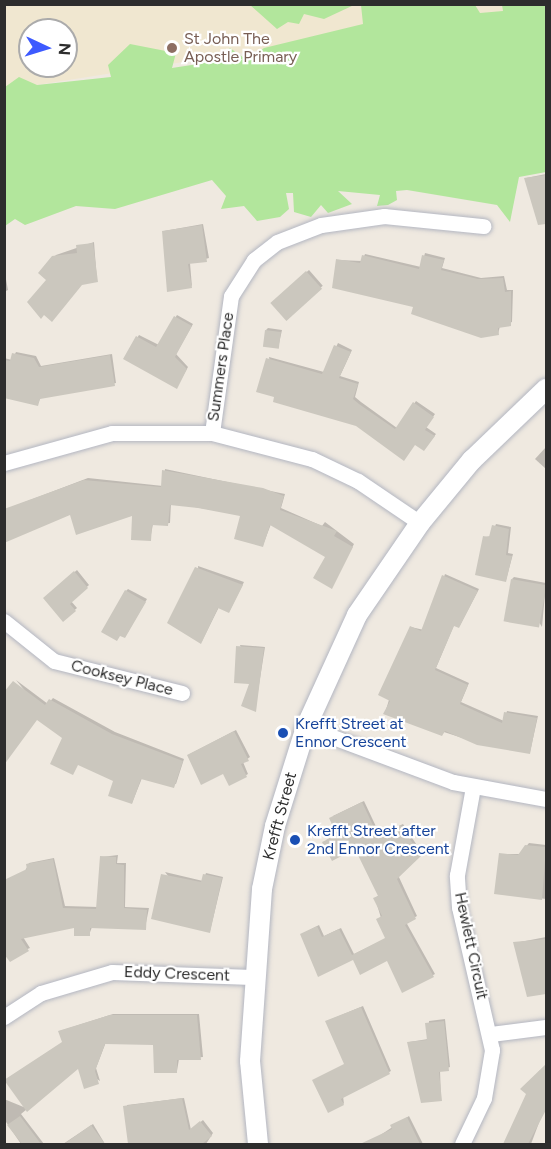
<!DOCTYPE html>
<style>
body{margin:0}
#map{position:relative;width:551px;height:1149px;overflow:hidden;background:#efe9e0;font-family:Figtree,sans-serif}
div>[style]{position:absolute}
.education>*{inset:0;background:#f0e7d0}
.green>*{inset:0;background:#b2e69c}
.shadow>*{inset:0;background:#0003;transform-origin:0 0}
.building>*{inset:0;background:#cbc7be;transform-origin:0 0}
.roads{filter:drop-shadow(0 0 2px #b3b6c1) drop-shadow(0 0 2px #b3b6c1)}
.minor>*{height:15px;margin:-7.5px;padding:0 7.5px;transform-origin:7.5px;border-radius:7.5px;background:#fff}
.tertiary>*{height:20px;margin:-10px;padding:0 10px;transform-origin:10px;border-radius:10px;background:#fff}
.dots>*{width:16px;height:16px;translate:-50% -50%;box-sizing:border-box;border:3px solid #fff;border-radius:50%}
span{translate:-50% -50%;white-space:nowrap;text-align:center;line-height:1.15;-webkit-text-stroke:4.5px #fff;paint-order:stroke}
.education-label{font-size:16px;color:#785e54}
.left{translate:0 -50%;text-align:left}
.street-label{font-size:16px;color:#2d2d2d}
.transit-label{font-size:16px;color:#164399}
.frame{position:absolute;inset:0;border:6px solid #2d2d2d;pointer-events:none}
.north{position:absolute;left:18px;top:18px;width:60px;height:60px;box-sizing:border-box;background:#fff;border:2px solid #ababab;border-radius:50%;rotate:94deg;font-size:16px;font-weight:700;line-height:24px;text-align:center;color:#2d2d2d}
.north::after{content:'';display:block;margin:auto;width:21px;height:27px;background:#3d5aff;clip-path:polygon(50% 0,100% 100%,50% 72%,0 100%)}
</style>
<div id="map">
<div class="education">
<div style="clip-path:polygon(evenodd,5px 5px,546px 5px,5px 90px,5px 5px,30px 30px,66px 30px,66px 66px,30px 66px,30px 30px)"></div>
</div>
<div class="green">
<div style="clip-path:polygon(250px 5px,354px 5px,324px 19px,304px 14px,299px 24px,288px 22px,277px 29px)"></div>
<div style="clip-path:polygon(361px 5px,475px 5px,480px 13px,503px 11px,502px 5px,546px 5px,546px 172px,519px 177px,510px 222px,497px 205px,407px 190px,396px 191px,397px 200px,388px 205px,377px 206px,380px 195px,338px 191px,352px 204px,328px 213px,321px 205px,311px 217px,294px 212px,293px 193px,286px 193px,289px 209px,280px 217px,257px 221px,244px 206px,221px 209px,226px 196px,212px 180px,115px 209px,76px 206px,25px 225px,15px 219px,5px 226px,5px 87px,19px 77px,37px 85px,111px 77px,108px 65px,130px 44px,176px 53px,172px 68px,211px 62px,230px 48px,247px 60px,264px 48px,363px 24px)"></div>
</div>
<div class="shadow">
<div style="clip-path:polygon(546px 174px,546px 209px,537px 210px,526px 178px)"></div>
<div style="clip-path:polygon(203px 224px,209px 258px,190px 263px,192px 287px,164px 231px)"></div>
<div style="clip-path:polygon(94px 242px,97px 281px,48px 280px,40px 273px,56px 255px)"></div>
<div style="clip-path:polygon(425px 253px,445px 258px,442px 268px,481px 278px,504px 276px,507px 290px,513px 290px,512px 322px,500px 326px,498px 334px,414px 306px,338px 260px,362px 261px,365px 254px,421px 267px)"></div>
<div style="clip-path:polygon(4px 269px,8px 290px,4px 292px)"></div>
<div style="left:309px;top:270px;width:21px;height:49px;rotate:49deg"></div>
<div style="clip-path:polygon(177px 315px,193px 324px,176px 354px,188px 367px,178px 385px,125px 358px,139px 335px,159px 345px)"></div>
<div style="clip-path:polygon(268px 328px,282px 330px,278px 348px,266px 330px)"></div>
<div style="clip-path:polygon(338px 343px,352px 350px,340px 376px,359px 382px,355px 397px,361px 402px,397px 428px,416px 401px,435px 414px,426px 427px,436px 434px,426px 447px,276px 396px,269px 357px,324px 372px)"></div>
<div style="clip-path:polygon(16px 352px,36px 356px,41px 366px,112px 354px,116px 383px,41px 397px,37px 405px,4px 395px,4px 358px,12px 360px)"></div>
<div style="clip-path:polygon(546px 447px,546px 469px,535px 459px)"></div>
<div style="clip-path:polygon(165px 469px,285px 494px,281px 508px,322px 526px,325px 522px,354px 544px,333px 585px,327px 556px,271px 524px,263px 545px,242px 515px,171px 503px,170px 523px,153px 524px,150px 540px,134px 513px,4px 510px,88px 478px,163px 486px)"></div>
<div style="clip-path:polygon(496px 524px,511px 527px,508px 553px,513px 554px,506px 580px,485px 537px,491px 536px)"></div>
<div style="clip-path:polygon(198px 566px,244px 582px,229px 612px,219px 607px,202px 641px)"></div>
<div style="clip-path:polygon(77px 570px,89px 585px,71px 601px,77px 608px,63px 620px,45px 598px)"></div>
<div style="clip-path:polygon(445px 574px,479px 589px,460px 625px,454px 625px,436px 668px,469px 683px,461px 702px,504px 721px,507px 711px,538px 716px,530px 752px,478px 743px,385px 713px,411px 627px,424px 630px)"></div>
<div style="clip-path:polygon(514px 577px,546px 583px,542px 627px,512px 579px)"></div>
<div style="clip-path:polygon(128px 589px,147px 599px,125px 637px,126px 591px)"></div>
<div style="clip-path:polygon(240px 645px,265px 647px,255px 710px,252px 683px)"></div>
<div style="clip-path:polygon(16px 680px,48px 704px,53px 698px,115px 732px,184px 759px,176px 784px,142px 778px,132px 803px,115px 780px,64px 738px)"></div>
<div style="clip-path:polygon(236px 730px,250px 757px,243px 762px,248px 774px,230px 784px,224px 772px,190px 754px)"></div>
<div style="clip-path:polygon(364px 801px,380px 835px,403px 824px,422px 853px,398px 875px,417px 916px,406px 922px,435px 974px,403px 991px,388px 959px,354px 958px,304px 933px,319px 925px,324px 936px,341px 928px,354px 954px,387px 938px,375px 898px,379px 895px,355px 847px,326px 840px,338px 834px,333px 816px)"></div>
<div style="clip-path:polygon(529px 843px,546px 845px,546px 899px,496px 892px,500px 854px,520px 854px)"></div>
<div style="clip-path:polygon(118px 855px,117px 863px,126px 863px,125px 907px,149px 908px,145px 928px,92px 927px,89px 935px,76px 926px,23px 937px,30px 948px,4px 958px,4px 913px,29px 863px,54px 858px,65px 906px,98px 907px,102px 857px)"></div>
<div style="clip-path:polygon(165px 872px,203px 881px,206px 873px,223px 877px,210px 931px)"></div>
<div style="clip-path:polygon(546px 937px,546px 993px,528px 995px,515px 943px)"></div>
<div style="clip-path:polygon(363px 1006px,391px 1071px,343px 1096px,344px 1104px,314px 1080px,346px 1064px,327px 1021px)"></div>
<div style="clip-path:polygon(113px 1014px,199px 1014px,203px 1057px,179px 1059px,177px 1071px,155px 1044px,106px 1042px,96px 1068px,100px 1081px,78px 1067px,21px 1114px,44px 1144px,21px 1144px,4px 1119px,4px 1099px,26px 1108px,64px 1042px,60px 1031px)"></div>
<div style="clip-path:polygon(445px 1019px,450px 1067px,440px 1070px,441px 1099px,409px 1042px,428px 1039px,429px 1021px)"></div>
<div style="clip-path:polygon(546px 1067px,546px 1104px,531px 1144px,506px 1144px,539px 1071px)"></div>
<div style="clip-path:polygon(184px 1098px,191px 1130px,203px 1120px,213px 1133px,206px 1144px,129px 1144px,127px 1105px)"></div>
<div style="clip-path:polygon(409px 1116px,423px 1144px,380px 1144px,379px 1136px)"></div>
<div style="clip-path:polygon(93px 1124px,105px 1144px,63px 1144px)"></div>
</div>
<div class="building">
<div style="clip-path:polygon(546px 175px,546px 224px,538px 225px,524px 178px)"></div>
<div style="clip-path:polygon(202px 225px,207px 262px,188px 264px,192px 288px,167px 292px,162px 231px)"></div>
<div style="clip-path:polygon(93px 243px,98px 282px,82px 285px,52px 322px,44px 315px,41px 319px,27px 302px,46px 280px,38px 273px,52px 256px,77px 253px,76px 245px)"></div>
<div style="clip-path:polygon(362px 255px,419px 269px,422px 255px,444px 260px,441px 270px,478px 279px,503px 278px,505px 292px,511px 291px,511px 326px,498px 328px,499px 335px,481px 338px,411px 314px,413px 307px,332px 288px,336px 259px,360px 263px)"></div>
<div style="left:306px;top:271px;width:24px;height:48px;rotate:48deg"></div>
<div style="clip-path:polygon(174px 316px,192px 326px,175px 357px,187px 369px,177px 389px,123px 359px,136px 336px,156px 347px)"></div>
<div style="left:265px;top:330px;width:16px;height:17px;rotate:7deg"></div>
<div style="clip-path:polygon(334px 345px,351px 352px,339px 378px,358px 384px,353px 399px,359px 404px,395px 429px,413px 402px,434px 417px,425px 430px,435px 436px,424px 451px,415px 445px,404px 461px,356px 426px,273px 402px,274px 397px,256px 392px,266px 358px,322px 374px)"></div>
<div style="clip-path:polygon(12px 353px,34px 358px,39px 367px,110px 355px,115px 386px,40px 399px,38px 406px,4px 398px,4px 360px,10px 361px)"></div>
<div style="clip-path:polygon(162px 470px,263px 488px,284px 496px,280px 510px,337px 531px,334px 536px,353px 547px,332px 589px,313px 578px,325px 557px,270px 525px,263px 547px,234px 539px,240px 516px,198px 508px,170px 505px,168px 526px,152px 525px,151px 541px,131px 540px,132px 516px,76px 535px,70px 515px,4px 543px,4px 509px,84px 480px,161px 487px)"></div>
<div style="clip-path:polygon(492px 525px,509px 529px,506px 555px,512px 556px,506px 582px,475px 575px,483px 536px,489px 537px)"></div>
<div style="clip-path:polygon(195px 567px,243px 585px,229px 613px,218px 608px,201px 644px,167px 623px)"></div>
<div style="clip-path:polygon(74px 571px,88px 588px,70px 604px,76px 611px,63px 622px,43px 598px)"></div>
<div style="clip-path:polygon(442px 575px,478px 591px,459px 628px,454px 626px,435px 670px,468px 685px,460px 704px,502px 723px,504px 712px,537px 718px,530px 754px,477px 745px,445px 731px,442px 736px,383px 714px,390px 701px,378px 695px,410px 626px,421px 631px)"></div>
<div style="left:511px;top:579px;width:36px;height:43px;rotate:10deg"></div>
<div style="clip-path:polygon(125px 590px,146px 602px,125px 638px,120px 636px,117px 641px,101px 632px)"></div>
<div style="clip-path:polygon(236px 646px,264px 648px,256px 712px,241px 706px,249px 684px,234px 683px)"></div>
<div style="clip-path:polygon(13px 681px,45px 705px,49px 699px,112px 734px,183px 761px,174px 788px,141px 779px,132px 804px,108px 796px,113px 781px,78px 765px,73px 775px,50px 764px,62px 738px,37px 720px,4px 765px,4px 692px)"></div>
<div style="clip-path:polygon(234px 731px,249px 761px,241px 764px,247px 777px,229px 786px,223px 774px,201px 785px,187px 755px)"></div>
<div style="clip-path:polygon(362px 802px,378px 836px,401px 825px,421px 856px,397px 879px,416px 919px,405px 925px,434px 977px,402px 993px,387px 961px,360px 975px,353px 960px,318px 977px,300px 934px,317px 926px,322px 937px,339px 929px,352px 955px,385px 938px,376px 919px,382px 916px,373px 898px,378px 896px,355px 849px,332px 861px,322px 842px,337px 835px,329px 818px)"></div>
<div style="clip-path:polygon(525px 845px,546px 847px,542px 900px,494px 894px,499px 853px,518px 855px)"></div>
<div style="clip-path:polygon(100px 856px,116px 857px,116px 864px,124px 865px,124px 908px,147px 910px,146px 930px,90px 928px,90px 936px,74px 936px,74px 928px,21px 939px,29px 951px,10px 962px,4px 954px,4px 880px,27px 869px,26px 864px,53px 859px,63px 908px,96px 909px)"></div>
<div style="clip-path:polygon(161px 874px,201px 882px,203px 874px,222px 878px,210px 933px,151px 919px)"></div>
<div style="clip-path:polygon(546px 939px,546px 994px,527px 997px,513px 942px)"></div>
<div style="clip-path:polygon(361px 1007px,390px 1074px,341px 1099px,344px 1105px,328px 1113px,312px 1080px,344px 1064px,325px 1021px)"></div>
<div style="clip-path:polygon(110px 1015px,197px 1015px,201px 1060px,177px 1060px,177px 1073px,154px 1073px,153px 1045px,105px 1044px,95px 1071px,99px 1084px,84px 1089px,78px 1069px,27px 1112px,4px 1080px,62px 1042px,58px 1031px)"></div>
<div style="clip-path:polygon(444px 1021px,449px 1071px,439px 1072px,442px 1101px,421px 1103px,407px 1042px,427px 1040px,425px 1023px)"></div>
<div style="clip-path:polygon(546px 1064px,546px 1110px,528px 1144px,503px 1144px,526px 1094px,520px 1089px)"></div>
<div style="clip-path:polygon(182px 1098px,189px 1130px,200px 1121px,212px 1136px,202px 1144px,128px 1144px,123px 1106px)"></div>
<div style="clip-path:polygon(20px 1116px,41px 1144px,22px 1144px,7px 1125px)"></div>
<div style="clip-path:polygon(407px 1117px,420px 1144px,360px 1144px,392px 1129px,390px 1125px)"></div>
<div style="clip-path:polygon(91px 1125px,105px 1144px,64px 1144px)"></div>
</div>
<div class="roads">
<div class="minor">
<div style="left:212px;top:433px;width:138px;rotate:-82.1deg"></div>
<div style="left:231px;top:296px;width:43px;rotate:-57.4deg"></div>
<div style="left:254px;top:260px;width:29px;rotate:-38deg"></div>
<div style="left:277px;top:242px;width:47px;rotate:-21.1deg"></div>
<div style="left:321px;top:225px;width:64px;rotate:-8.1deg"></div>
<div style="left:384px;top:216px;width:100px;rotate:5.8deg"></div>
<div style="left:4px;top:463px;width:112px;rotate:-15.5deg"></div>
<div style="left:112px;top:433px;width:100px"></div>
<div style="left:212px;top:433px;width:103px;rotate:14.6deg"></div>
<div style="left:312px;top:459px;width:51px;rotate:25.6deg"></div>
<div style="left:358px;top:481px;width:75px;rotate:34.1deg"></div>
<div style="left:4px;top:621px;width:64px;rotate:38.7deg"></div>
<div style="left:54px;top:661px;width:132px;rotate:14deg"></div>
<div style="left:306px;top:727px;width:157px;rotate:20.5deg"></div>
<div style="left:453px;top:782px;width:95px;rotate:10.4deg"></div>
<div style="left:4px;top:1017px;width:44px;rotate:-33deg"></div>
<div style="left:41px;top:993px;width:74px;rotate:-16.5deg"></div>
<div style="left:112px;top:972px;width:140px;rotate:2deg"></div>
<div style="left:491px;top:1034px;width:55px;rotate:-7.3deg"></div>
<div style="left:462px;top:1144px;width:51px;rotate:-64.4deg"></div>
<div style="left:484px;top:1098px;width:49px;rotate:-80.5deg"></div>
<div style="left:492px;top:1050px;width:147px;rotate:-103deg"></div>
<div style="left:459px;top:907px;width:32px;rotate:-94deg"></div>
<div style="left:457px;top:875px;width:89px;rotate:-79.7deg"></div>
</div>
<div class="tertiary">
<div style="left:258px;top:1144px;width:83px;rotate:-95.5deg"></div>
<div style="left:250px;top:1061px;width:172px;rotate:-86deg"></div>
<div style="left:262px;top:889px;width:64px;rotate:-78.3deg"></div>
<div style="left:275px;top:826px;width:104px;rotate:-72.6deg"></div>
<div style="left:306px;top:727px;width:123px;rotate:-65.5deg"></div>
<div style="left:357px;top:615px;width:112px;rotate:-55.6deg"></div>
<div style="left:420px;top:523px;width:82px;rotate:-50.5deg"></div>
<div style="left:472px;top:460px;width:103px;rotate:-43.8deg"></div>
</div>
</div>
<div class="dots">
<div style="left:172px;top:48px;background:#8d6e63"></div>
<div style="left:283px;top:733px;background:#1a4fb4"></div>
<div style="left:295px;top:840px;background:#1a4fb4"></div>
</div>
<div class="education-label">
<span class="left" style="left:184px;top:48px">St John The<br>Apostle Primary</span>
</div>
<div class="street-label">
<span style="left:221px;top:367px;rotate:-82deg">Summers Place</span>
<span style="left:122px;top:678px;rotate:14deg">Cooksey Place</span>
<span style="left:280px;top:816px;rotate:-75deg">Krefft Street</span>
<span style="left:471px;top:946px;rotate:78deg">Hewlett Circuit</span>
<span style="left:177px;top:974px;rotate:2deg">Eddy Crescent</span>
</div>
<div class="transit-label">
<span class="left" style="left:295px;top:733px">Krefft Street at<br>Ennor Crescent</span>
<span class="left" style="left:307px;top:840px">Krefft Street after<br>2nd Ennor Crescent</span>
</div>
<div class="frame"></div>
<div class="north">N</div>
</div>
